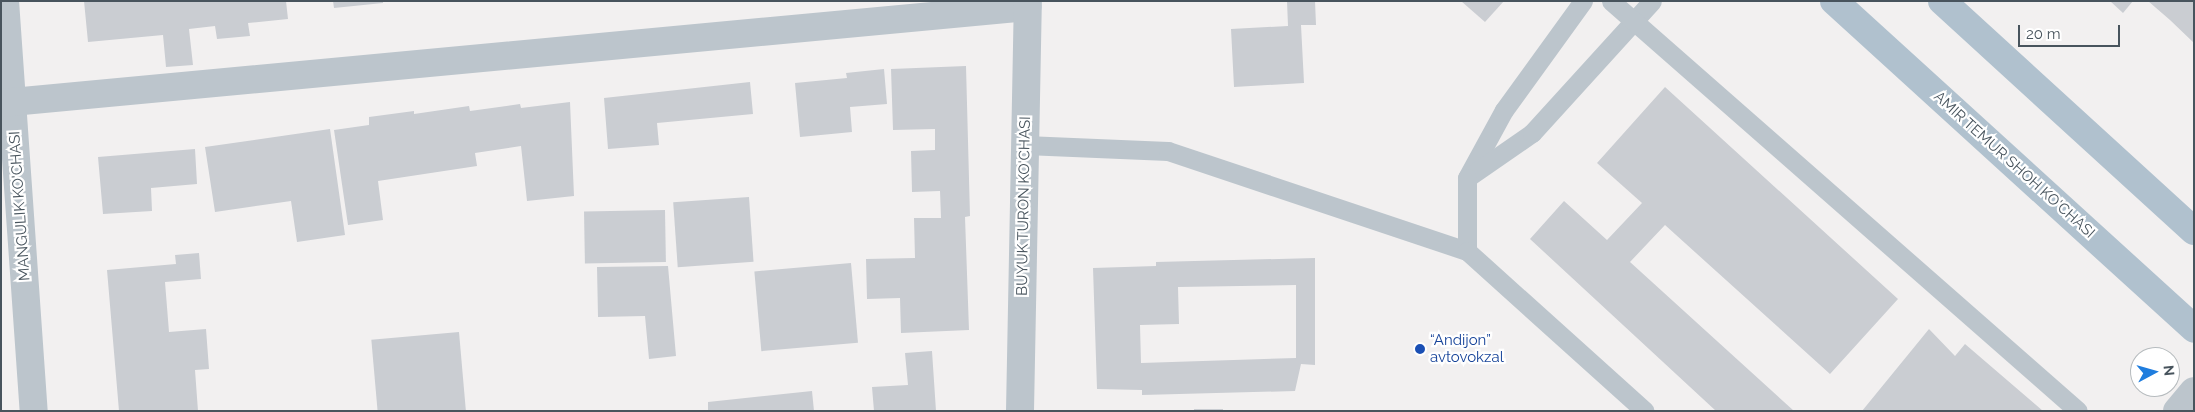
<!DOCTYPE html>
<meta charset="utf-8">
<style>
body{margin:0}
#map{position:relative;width:2195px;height:412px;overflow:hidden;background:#f2f0f0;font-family:Raleway,sans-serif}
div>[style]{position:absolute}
.building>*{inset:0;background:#cacdd2;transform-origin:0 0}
.service>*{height:19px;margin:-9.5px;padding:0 9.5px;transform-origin:9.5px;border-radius:9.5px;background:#bcc5cc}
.minor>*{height:28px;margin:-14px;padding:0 14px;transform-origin:14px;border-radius:14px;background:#bcc5cc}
.tertiary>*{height:28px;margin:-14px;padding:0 14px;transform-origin:14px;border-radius:14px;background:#bcc5cc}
.primary>*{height:28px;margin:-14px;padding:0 14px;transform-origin:14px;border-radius:14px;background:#b0c1ce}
.dots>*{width:14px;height:14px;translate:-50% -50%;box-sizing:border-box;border:2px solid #fff;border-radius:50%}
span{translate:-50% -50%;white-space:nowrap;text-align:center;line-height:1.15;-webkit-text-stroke:4.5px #fff;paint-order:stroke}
.street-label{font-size:15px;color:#48545d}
.transit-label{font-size:15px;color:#164399}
.left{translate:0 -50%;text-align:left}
.frame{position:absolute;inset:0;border:2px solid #48545d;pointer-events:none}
.north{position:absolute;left:2130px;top:347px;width:50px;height:50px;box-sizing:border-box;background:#fff;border:1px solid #b6bbbe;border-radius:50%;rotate:84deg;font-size:14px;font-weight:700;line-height:20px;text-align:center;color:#48545d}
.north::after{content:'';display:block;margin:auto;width:18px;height:22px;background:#1f7dde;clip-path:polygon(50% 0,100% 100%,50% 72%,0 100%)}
.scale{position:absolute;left:2018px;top:25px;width:102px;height:22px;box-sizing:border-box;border:2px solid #48545d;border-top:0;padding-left:6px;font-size:15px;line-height:18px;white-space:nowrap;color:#48545d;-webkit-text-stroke:4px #fff;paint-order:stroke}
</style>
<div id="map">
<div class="building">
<div style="clip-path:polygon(84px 1px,286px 1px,288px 19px,248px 23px,250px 36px,217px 39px,215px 26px,189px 29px,193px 65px,166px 67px,163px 35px,88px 42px)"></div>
<div style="clip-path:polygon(333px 1px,383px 1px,383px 3px,334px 8px)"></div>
<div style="clip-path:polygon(1287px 1px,1315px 1px,1316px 25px,1301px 25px,1304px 83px,1234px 87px,1231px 29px,1288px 26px)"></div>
<div style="clip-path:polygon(1461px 1px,1504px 1px,1485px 22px)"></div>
<div style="clip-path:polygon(2110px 1px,2133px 1px,2123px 13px)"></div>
<div style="clip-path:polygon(2148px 1px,2194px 1px,2194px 43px,2170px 20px)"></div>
<div style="clip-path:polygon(966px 66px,970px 216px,965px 217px,969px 330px,901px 333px,900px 298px,867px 299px,866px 259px,915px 258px,914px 218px,941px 218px,940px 191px,912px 192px,911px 151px,935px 150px,935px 129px,893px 130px,891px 69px)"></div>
<div style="clip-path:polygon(884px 69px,887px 104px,850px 107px,852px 132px,800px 137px,795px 83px,847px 78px,846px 73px)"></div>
<div style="clip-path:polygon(750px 82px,753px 114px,657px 123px,659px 145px,608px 149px,604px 98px)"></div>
<div style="clip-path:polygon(1665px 87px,1898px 299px,1830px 374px,1665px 225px,1630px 262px,1794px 411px,1716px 411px,1530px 239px,1564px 201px,1607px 240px,1642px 203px,1597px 163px)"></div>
<div style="clip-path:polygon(570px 102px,574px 196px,527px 201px,521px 146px,475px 153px,477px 166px,378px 181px,383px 220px,348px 225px,334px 130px,369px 125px,369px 117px,414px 111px,414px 114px,469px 106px,470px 111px,520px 104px,521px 108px)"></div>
<div style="clip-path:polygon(330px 129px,345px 235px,297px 242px,291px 201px,215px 212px,205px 147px)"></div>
<div style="clip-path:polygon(195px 149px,197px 184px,151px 188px,152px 211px,103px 214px,98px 157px)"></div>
<div style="left:749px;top:197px;width:65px;height:76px;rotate:86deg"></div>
<div style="left:665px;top:210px;width:52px;height:81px;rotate:89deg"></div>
<div style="clip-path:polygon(199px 253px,201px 279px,165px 282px,169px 332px,206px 329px,209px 369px,195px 370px,198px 411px,119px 411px,107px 270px,176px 264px,175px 255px)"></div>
<div style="clip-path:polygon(evenodd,1315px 258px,1315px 365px,1301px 364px,1295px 391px,1142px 395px,1142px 390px,1097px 389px,1093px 268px,1156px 266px,1156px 262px,1315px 258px,1296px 285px,1296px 358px,1141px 363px,1140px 325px,1179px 324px,1178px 287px,1296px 285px)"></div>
<div style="left:851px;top:263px;width:80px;height:97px;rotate:85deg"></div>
<div style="clip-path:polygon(668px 266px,676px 356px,649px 359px,645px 316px,598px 317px,597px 267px)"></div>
<div style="clip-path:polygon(1929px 329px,1955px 356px,1965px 344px,2043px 411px,1862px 411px)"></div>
<div style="left:459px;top:332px;width:79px;height:88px;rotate:85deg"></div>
<div style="clip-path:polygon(932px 351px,936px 411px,874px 411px,872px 387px,908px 385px,905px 353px)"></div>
<div style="clip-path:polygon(812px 391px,814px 411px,708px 411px,708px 402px)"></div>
<div style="left:1194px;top:409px;width:29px;height:2px"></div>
</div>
<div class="service">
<div style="left:1583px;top:1px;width:135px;rotate:125.9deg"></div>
<div style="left:1504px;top:110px;width:77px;rotate:118.6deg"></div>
<div style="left:1467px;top:178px;width:79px;rotate:-34.7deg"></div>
<div style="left:1532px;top:133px;width:178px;rotate:-47.7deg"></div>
<div style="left:1611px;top:1px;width:621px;rotate:41.28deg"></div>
<div style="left:1025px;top:145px;width:143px;rotate:2.4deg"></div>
<div style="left:1168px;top:151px;width:315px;rotate:18.5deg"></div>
<div style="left:1467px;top:251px;width:73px;rotate:-90deg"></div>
<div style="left:1467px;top:251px;width:239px;rotate:42deg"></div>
</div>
<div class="minor">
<div style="left:5px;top:1px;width:411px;rotate:86deg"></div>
<div style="left:1px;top:103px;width:1031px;rotate:-5.34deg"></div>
<div style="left:2177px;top:411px;width:26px;rotate:-50deg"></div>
</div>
<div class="tertiary">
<div style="left:1020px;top:411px;width:410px;rotate:-88.9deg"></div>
</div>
<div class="primary">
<div style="left:1834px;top:1px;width:487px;rotate:42.3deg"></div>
<div style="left:1942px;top:1px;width:341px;rotate:42.4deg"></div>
</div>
<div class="dots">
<div style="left:1420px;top:349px;background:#1a4fb4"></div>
</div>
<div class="street-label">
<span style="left:2014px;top:165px;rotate:42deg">AMIR TEMUR SHOH KO'CHASI</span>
<span style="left:20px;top:206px;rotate:-94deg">MANGULIK KO'CHASI</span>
<span style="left:1024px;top:206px;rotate:-89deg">BUYUK TURON KO'CHASI</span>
</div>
<div class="transit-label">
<span class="left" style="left:1430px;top:349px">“Andijon”<br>avtovokzal</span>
</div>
<div class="frame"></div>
<div class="north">N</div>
<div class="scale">20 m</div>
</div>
